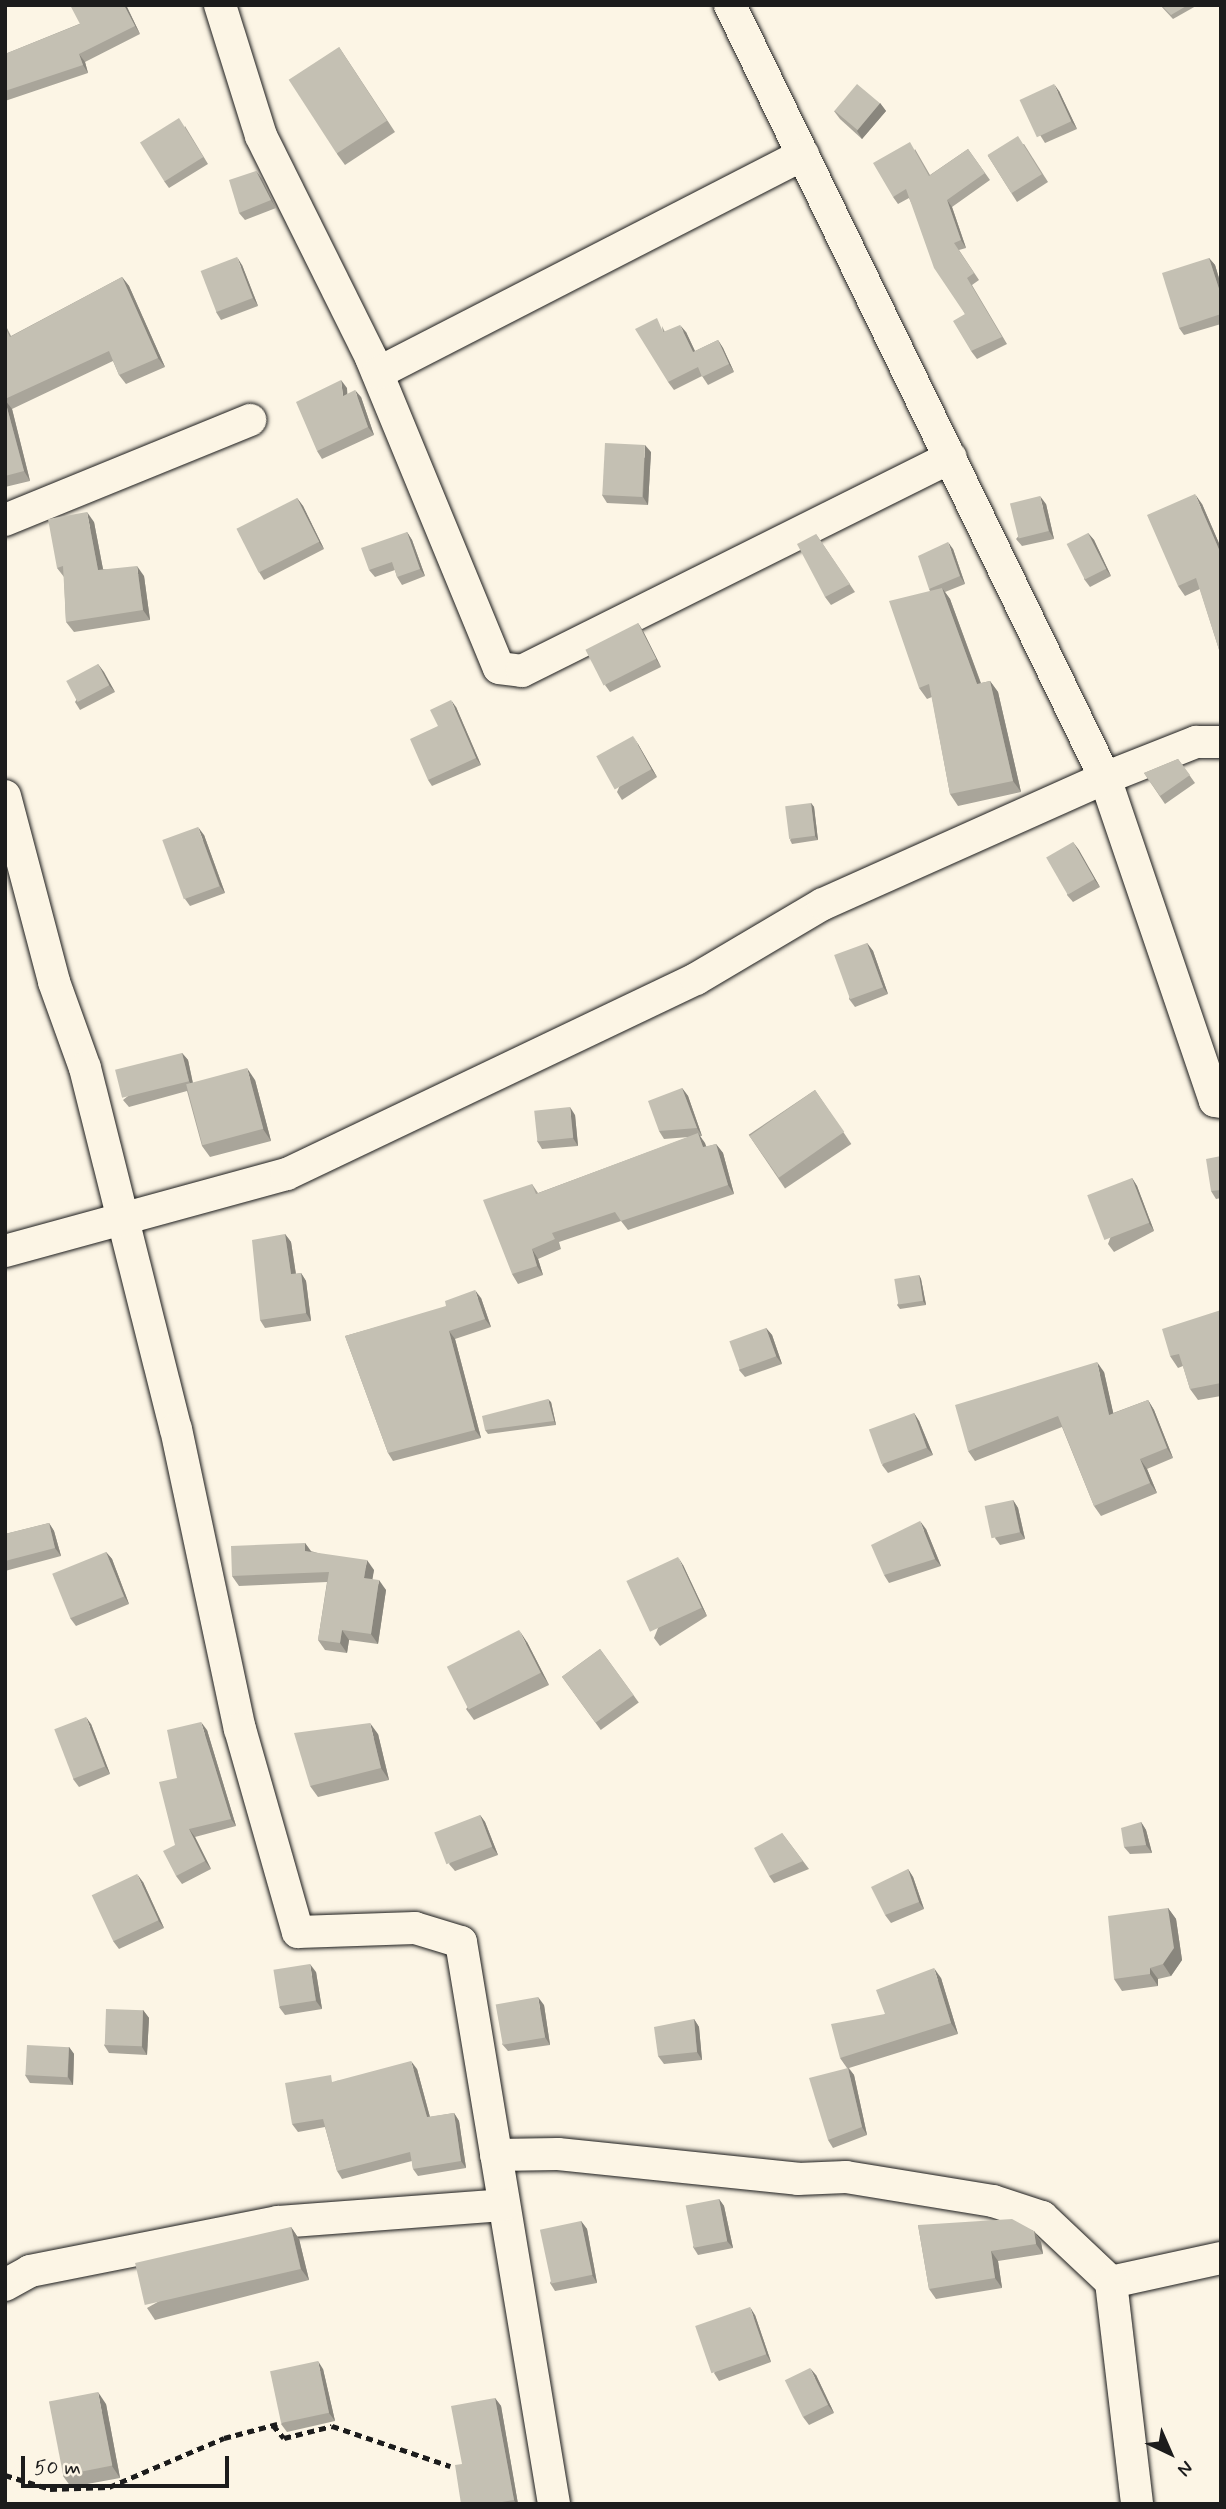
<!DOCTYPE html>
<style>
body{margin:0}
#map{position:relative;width:1226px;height:2509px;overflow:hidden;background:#fcf5e5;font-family:Mynerve,sans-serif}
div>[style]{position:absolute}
.path>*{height:4.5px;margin-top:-2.25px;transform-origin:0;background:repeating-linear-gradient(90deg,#1c1c1c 0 7px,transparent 0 12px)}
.roads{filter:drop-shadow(0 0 2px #1c1c1c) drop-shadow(0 0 2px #1c1c1c)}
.minor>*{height:32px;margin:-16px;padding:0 16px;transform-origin:16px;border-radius:16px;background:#fcf5e5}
.wall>*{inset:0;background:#a9a59a;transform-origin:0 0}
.shaded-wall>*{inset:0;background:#89867d}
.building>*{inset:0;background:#c4c0b3;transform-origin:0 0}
span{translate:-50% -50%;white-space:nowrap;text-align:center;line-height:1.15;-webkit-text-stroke:7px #fcf5e5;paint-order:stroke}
.frame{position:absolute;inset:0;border:7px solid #1c1c1c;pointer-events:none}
.north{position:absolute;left:1135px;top:2418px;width:70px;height:70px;-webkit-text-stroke:5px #fcf5e5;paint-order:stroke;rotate:136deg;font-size:19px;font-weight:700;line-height:28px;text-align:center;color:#1c1c1c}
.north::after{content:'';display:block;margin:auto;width:24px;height:32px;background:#1c1c1c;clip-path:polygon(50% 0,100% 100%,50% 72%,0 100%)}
.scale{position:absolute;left:21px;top:2456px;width:208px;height:32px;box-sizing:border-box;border:4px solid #1c1c1c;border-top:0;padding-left:9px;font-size:21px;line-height:24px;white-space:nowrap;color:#1c1c1c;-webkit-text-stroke:5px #fcf5e5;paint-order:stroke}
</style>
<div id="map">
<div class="path">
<div style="left:273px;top:2425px;width:17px;rotate:50deg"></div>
<div style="left:284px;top:2438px;width:49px;rotate:-14deg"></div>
<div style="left:332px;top:2426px;width:125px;rotate:18.7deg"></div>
<div style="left:5px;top:2475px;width:47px;rotate:17.3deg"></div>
<div style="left:50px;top:2489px;width:59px;rotate:-1.9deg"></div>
<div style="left:109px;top:2487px;width:125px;rotate:-23.1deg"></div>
<div style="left:224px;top:2438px;width:55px;rotate:-14.8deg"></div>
</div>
<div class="roads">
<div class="minor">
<div style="left:220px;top:5px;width:137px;rotate:72.6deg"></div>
<div style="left:261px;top:136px;width:248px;rotate:63.6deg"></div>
<div style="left:371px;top:358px;width:335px;rotate:67.6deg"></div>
<div style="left:499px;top:668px;width:23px;rotate:7deg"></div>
<div style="left:522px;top:671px;width:479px;rotate:-26.5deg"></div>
<div style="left:730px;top:5px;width:859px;rotate:64.12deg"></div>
<div style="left:1105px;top:778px;width:341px;rotate:71.2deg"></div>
<div style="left:1215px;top:1101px;width:6px;rotate:9deg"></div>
<div style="left:378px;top:373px;width:478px;rotate:-27.2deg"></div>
<div style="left:5px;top:520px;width:265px;rotate:-22.2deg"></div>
<div style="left:5px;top:796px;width:192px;rotate:75.2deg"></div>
<div style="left:54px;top:982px;width:91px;rotate:70.2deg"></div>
<div style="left:85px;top:1068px;width:372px;rotate:75.9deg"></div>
<div style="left:176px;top:1429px;width:307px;rotate:78deg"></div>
<div style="left:240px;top:1729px;width:211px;rotate:74.1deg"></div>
<div style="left:298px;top:1932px;width:117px;rotate:-2deg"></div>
<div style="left:415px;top:1928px;width:48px;rotate:16.9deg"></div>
<div style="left:461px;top:1942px;width:570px;rotate:80.6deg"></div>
<div style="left:5px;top:1251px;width:292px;rotate:-15.3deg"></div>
<div style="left:287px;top:1174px;width:453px;rotate:-25.5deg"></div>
<div style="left:696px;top:979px;width:147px;rotate:-30.6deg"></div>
<div style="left:823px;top:904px;width:309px;rotate:-24.1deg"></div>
<div style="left:1105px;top:778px;width:98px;rotate:-21.6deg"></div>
<div style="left:1196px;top:742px;width:25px"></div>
<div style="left:496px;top:2155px;width:62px;rotate:-0.9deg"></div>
<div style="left:558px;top:2154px;width:241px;rotate:5.9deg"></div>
<div style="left:798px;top:2179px;width:48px;rotate:-2.4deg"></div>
<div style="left:846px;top:2177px;width:149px;rotate:9.3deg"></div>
<div style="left:993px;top:2201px;width:52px;rotate:18.1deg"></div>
<div style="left:1042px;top:2217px;width:95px;rotate:43.3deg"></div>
<div style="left:1111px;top:2282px;width:113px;rotate:-12.3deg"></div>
<div style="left:1111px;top:2282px;width:224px;rotate:83.3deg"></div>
<div style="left:5px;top:2285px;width:29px;rotate:-29deg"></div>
<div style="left:30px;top:2271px;width:253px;rotate:-11.2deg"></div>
<div style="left:278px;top:2222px;width:226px;rotate:-4.3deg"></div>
</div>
</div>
<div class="wall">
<div style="clip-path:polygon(126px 5px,140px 34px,85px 62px,88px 73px,5px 101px,5px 54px)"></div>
<div style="clip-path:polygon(1160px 5px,1196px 5px,1196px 6px,1173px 19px)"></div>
<div style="clip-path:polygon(339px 47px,395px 132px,345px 165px,337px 154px)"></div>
<div style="clip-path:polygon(1059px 91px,1077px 129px,1045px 143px,1040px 135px)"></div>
<div style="clip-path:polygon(880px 103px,886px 111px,862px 139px,840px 119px,834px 111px)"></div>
<div style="clip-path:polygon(185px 126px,208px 164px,169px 188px,164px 181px)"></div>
<div style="clip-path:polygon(1024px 144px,1048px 182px,1017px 202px,988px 156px)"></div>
<div style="clip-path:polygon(915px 149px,930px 175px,968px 149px,990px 180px,952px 207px,966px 248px,959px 250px,979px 280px,972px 285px,1007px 344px,977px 359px,971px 351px,965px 314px,909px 198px,898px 204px,893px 197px)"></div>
<div style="clip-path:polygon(256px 171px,262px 179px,276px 208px,245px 220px,239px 213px)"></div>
<div style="clip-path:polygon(1209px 258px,1215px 265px,1221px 285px,1221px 324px,1184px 335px,1179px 328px)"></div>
<div style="clip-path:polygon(242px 265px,258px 306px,221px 320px,216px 312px)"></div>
<div style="clip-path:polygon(122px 277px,129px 286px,165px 367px,126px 384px,119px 375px,113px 361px,12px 409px,30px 481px,5px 487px,5px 324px,11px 336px)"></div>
<div style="clip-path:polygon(662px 326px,665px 332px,686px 332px,695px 351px,718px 340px,723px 348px,734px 372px,708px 385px,702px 376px,674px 390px,668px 382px)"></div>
<div style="clip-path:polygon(347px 388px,347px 394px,361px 397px,374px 435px,322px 459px,317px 451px)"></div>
<div style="clip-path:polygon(651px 452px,648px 505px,607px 503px,602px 495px)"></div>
<div style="clip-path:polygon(297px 498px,303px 506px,324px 549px,264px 580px,259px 572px)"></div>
<div style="clip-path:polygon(1046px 504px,1054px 539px,1022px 546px,1016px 539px)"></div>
<div style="clip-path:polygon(1202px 504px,1221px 548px,1221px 656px,1200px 589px,1185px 596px,1178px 586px)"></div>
<div style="clip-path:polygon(94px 522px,103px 569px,144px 576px,150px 620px,74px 632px,66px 622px,64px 577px,57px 568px)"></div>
<div style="clip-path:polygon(407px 532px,412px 540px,425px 576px,402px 585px,397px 577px,395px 570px,375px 577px,369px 570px)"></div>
<div style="clip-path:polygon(1088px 533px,1094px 540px,1111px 576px,1090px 587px,1084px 579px)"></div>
<div style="clip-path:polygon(816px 534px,855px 592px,831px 605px,825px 597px)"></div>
<div style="clip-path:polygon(953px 549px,965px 584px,945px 592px,950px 599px,981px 683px,990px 681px,998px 692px,1021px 792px,958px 806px,950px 794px,932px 697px,927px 699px,919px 688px,930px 591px,929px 589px)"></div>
<div style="clip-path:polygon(638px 623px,643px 631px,661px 667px,610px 692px,605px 685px)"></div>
<div style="clip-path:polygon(98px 664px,115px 692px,80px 710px,75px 702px)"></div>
<div style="clip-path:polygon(456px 707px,481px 765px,432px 786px,428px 780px,438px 726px)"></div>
<div style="clip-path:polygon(638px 744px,657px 777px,622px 800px,617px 792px)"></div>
<div style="clip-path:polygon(1178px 759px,1195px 783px,1165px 804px,1144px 773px)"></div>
<div style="clip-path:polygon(811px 803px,814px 807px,818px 840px,792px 844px,790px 840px)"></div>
<div style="clip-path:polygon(204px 835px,225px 893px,190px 906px,185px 899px)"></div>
<div style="clip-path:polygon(1073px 842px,1100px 887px,1073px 902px,1067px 895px)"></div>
<div style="clip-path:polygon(867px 943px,873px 951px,888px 994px,855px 1007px,849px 999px)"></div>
<div style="clip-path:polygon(182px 1053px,188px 1060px,193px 1083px,255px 1080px,271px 1141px,210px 1157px,202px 1146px,187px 1091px,129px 1107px,123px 1100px)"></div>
<div style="clip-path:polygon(682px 1088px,688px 1096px,702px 1136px,700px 1136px,706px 1147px,716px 1144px,723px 1153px,734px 1194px,628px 1230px,621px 1221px,559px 1242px,561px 1249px,538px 1259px,543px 1275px,518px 1284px,512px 1274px,532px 1184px,538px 1193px,689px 1137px,664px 1139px,659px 1131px)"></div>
<div style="left:815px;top:1090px;width:65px;height:80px;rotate:56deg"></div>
<div style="clip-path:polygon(575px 1115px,578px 1146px,542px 1149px,537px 1141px)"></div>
<div style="clip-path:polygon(1221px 1156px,1221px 1198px,1216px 1199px,1211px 1191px)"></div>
<div style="clip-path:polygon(1132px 1178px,1137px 1186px,1154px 1231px,1114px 1252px,1108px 1244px)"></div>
<div style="clip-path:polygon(285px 1234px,291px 1242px,296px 1274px,301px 1273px,306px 1281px,311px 1321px,265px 1328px,260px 1320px)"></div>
<div style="clip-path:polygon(919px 1275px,921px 1279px,926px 1305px,900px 1309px,897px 1305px)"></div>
<div style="clip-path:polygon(481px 1298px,491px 1327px,455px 1339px,481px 1438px,393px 1461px,388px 1453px,345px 1336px)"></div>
<div style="clip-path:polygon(1221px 1310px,1221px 1396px,1198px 1400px,1190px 1389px,1183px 1366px,1178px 1368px,1170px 1356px)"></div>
<div style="clip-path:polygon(766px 1328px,772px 1335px,782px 1364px,745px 1377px,739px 1370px)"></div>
<div style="clip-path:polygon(1104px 1372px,1113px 1413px,1148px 1400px,1154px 1410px,1173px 1458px,1147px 1469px,1157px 1493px,1101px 1516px,1094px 1506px,1062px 1427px,975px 1461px,968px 1451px)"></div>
<div style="clip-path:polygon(551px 1402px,556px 1425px,488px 1434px,485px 1430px)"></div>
<div style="clip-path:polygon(914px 1413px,919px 1421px,933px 1455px,888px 1473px,882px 1465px)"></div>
<div style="clip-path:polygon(1013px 1500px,1018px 1508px,1025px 1539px,1000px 1545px,995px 1538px)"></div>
<div style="clip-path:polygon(49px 1523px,54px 1531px,61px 1556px,5px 1571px,5px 1534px)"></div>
<div style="clip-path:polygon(926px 1529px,941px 1566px,889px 1583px,884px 1575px)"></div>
<div style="clip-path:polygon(305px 1543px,311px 1551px,374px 1570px,372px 1579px,386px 1590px,378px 1644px,349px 1640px,347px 1653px,325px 1650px,318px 1640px,327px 1582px,239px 1586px,232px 1576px)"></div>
<div style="clip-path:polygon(106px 1552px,112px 1559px,129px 1604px,76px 1626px,70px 1618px)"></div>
<div style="clip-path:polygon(683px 1565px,707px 1616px,660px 1646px,654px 1638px)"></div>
<div style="clip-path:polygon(527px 1642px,549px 1685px,474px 1720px,466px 1709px)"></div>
<div style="left:600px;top:1649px;width:66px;height:47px;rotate:54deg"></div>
<div style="clip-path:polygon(91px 1724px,110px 1774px,79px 1787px,73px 1779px)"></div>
<div style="clip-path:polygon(207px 1730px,236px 1826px,195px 1837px,211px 1869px,182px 1884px,176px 1876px,175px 1845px,177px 1778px)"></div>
<div style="clip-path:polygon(378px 1734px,389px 1780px,318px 1797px,310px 1786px)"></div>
<div style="clip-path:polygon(480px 1815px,485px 1822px,498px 1855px,455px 1871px,449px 1864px)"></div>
<div style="clip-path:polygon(1141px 1822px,1146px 1830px,1152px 1853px,1130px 1854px,1124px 1847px)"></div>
<div style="clip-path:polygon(782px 1833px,809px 1869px,774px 1883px,769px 1876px)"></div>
<div style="clip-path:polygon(908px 1869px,913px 1877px,924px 1909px,891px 1923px,885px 1915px)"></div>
<div style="clip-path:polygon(143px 1882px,164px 1928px,119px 1949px,113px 1941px)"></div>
<div style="clip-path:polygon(1168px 1908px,1176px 1919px,1182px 1960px,1171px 1976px,1158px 1979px,1158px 1986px,1122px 1991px,1114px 1979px)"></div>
<div style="clip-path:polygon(316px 1972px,322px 2009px,285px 2015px,279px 2007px)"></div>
<div style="clip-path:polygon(941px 1978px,958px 2034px,849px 2068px,854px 2075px,867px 2135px,833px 2148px,828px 2140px,847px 2068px,840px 2058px,885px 2014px)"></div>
<div style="clip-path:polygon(544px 2005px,550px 2045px,508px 2051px,502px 2044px)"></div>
<div style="clip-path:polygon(143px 2010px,149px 2018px,147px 2055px,109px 2053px,104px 2045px)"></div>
<div style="clip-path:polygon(694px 2019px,699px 2027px,702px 2060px,664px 2064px,658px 2056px)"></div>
<div style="clip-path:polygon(69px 2047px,74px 2054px,73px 2085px,30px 2083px,25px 2075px)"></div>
<div style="clip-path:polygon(417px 2069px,430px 2117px,454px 2113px,459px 2121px,466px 2168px,418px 2176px,413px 2169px,412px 2161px,342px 2179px,337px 2171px,325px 2127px,298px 2132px,292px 2124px,336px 2081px)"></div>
<div style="clip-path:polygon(719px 2199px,724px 2206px,733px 2248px,698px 2255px,693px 2247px)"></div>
<div style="clip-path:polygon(581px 2221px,587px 2229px,597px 2283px,555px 2291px,550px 2283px)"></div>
<div style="clip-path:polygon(918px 2225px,1034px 2231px,1041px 2242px,1043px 2254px,998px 2261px,1002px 2288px,936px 2299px,929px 2289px)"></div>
<div style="clip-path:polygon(291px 2227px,299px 2239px,309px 2280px,155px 2320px,147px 2308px)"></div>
<div style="clip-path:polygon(755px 2315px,771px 2362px,719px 2381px,714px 2373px)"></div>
<div style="clip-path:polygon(323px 2369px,335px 2421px,287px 2432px,281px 2424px)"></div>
<div style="clip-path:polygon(816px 2375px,834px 2413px,809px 2425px,803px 2417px)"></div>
<div style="clip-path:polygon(495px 2398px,501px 2406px,518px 2504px,461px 2504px)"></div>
<div style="clip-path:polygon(106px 2404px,120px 2478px,71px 2487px,63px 2476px)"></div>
</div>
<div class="shaded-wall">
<div style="clip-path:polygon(124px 5px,126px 5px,140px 34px,135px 26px)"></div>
<div style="clip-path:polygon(79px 54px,85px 62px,88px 73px,83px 65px)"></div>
<div style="clip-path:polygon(1054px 84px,1059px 91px,1077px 129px,1071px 121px)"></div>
<div style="clip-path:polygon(880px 103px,886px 111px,862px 139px,857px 131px)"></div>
<div style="clip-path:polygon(256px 171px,262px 179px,276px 208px,271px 200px)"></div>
<div style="clip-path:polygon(947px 200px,952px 207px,966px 248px,961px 240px)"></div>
<div style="clip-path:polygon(237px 257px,242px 265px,258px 306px,253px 298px)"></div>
<div style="clip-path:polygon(1209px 258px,1215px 265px,1221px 285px,1221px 295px)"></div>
<div style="clip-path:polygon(122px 277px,129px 286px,165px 367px,158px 358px)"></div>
<div style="clip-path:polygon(680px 325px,686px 332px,699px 360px,693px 352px)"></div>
<div style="clip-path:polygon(718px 340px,723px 348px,734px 372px,729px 364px)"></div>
<div style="clip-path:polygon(341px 380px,347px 388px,348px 404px,343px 396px)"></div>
<div style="clip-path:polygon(355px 390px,361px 397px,374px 435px,368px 427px)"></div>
<div style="clip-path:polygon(5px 400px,12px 409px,30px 481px,24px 471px)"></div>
<div style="clip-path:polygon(645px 445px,651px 452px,648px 505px,643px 497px)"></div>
<div style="clip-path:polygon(1195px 494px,1202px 504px,1221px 548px,1221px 554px)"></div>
<div style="clip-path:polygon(1040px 496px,1046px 504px,1054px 539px,1049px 531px)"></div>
<div style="clip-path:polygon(297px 498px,303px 506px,324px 549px,319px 542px)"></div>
<div style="clip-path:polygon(87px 512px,94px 522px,105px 580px,98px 570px)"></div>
<div style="clip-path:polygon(407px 532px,412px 540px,425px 576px,420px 569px)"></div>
<div style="clip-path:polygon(1088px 533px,1094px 540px,1111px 576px,1106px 569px)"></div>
<div style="clip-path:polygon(948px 542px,953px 549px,965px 584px,960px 576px)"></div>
<div style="clip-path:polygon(137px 566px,144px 576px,150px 620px,143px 610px)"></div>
<div style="clip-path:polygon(942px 588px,950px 599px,985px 695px,977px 684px)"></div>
<div style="clip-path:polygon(638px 623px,643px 631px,661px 667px,656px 659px)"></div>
<div style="clip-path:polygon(98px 664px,104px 672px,115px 692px,109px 685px)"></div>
<div style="clip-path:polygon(990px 681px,998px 692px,1021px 792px,1013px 781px)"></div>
<div style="clip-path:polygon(451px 700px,456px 707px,481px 765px,476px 758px)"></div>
<div style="clip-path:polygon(633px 736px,638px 744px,657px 777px,651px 769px)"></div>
<div style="clip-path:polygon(811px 803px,814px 807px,818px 840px,815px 836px)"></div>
<div style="clip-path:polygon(198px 827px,204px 835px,225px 893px,220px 886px)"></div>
<div style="clip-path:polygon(1073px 842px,1079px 850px,1100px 887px,1094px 879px)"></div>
<div style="clip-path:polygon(867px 943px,873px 951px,888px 994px,883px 987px)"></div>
<div style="clip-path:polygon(182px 1053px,188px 1060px,194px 1089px,189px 1081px)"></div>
<div style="clip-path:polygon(247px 1068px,255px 1080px,271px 1141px,263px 1129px)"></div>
<div style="clip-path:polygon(682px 1088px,688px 1096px,702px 1136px,697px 1128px)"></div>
<div style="clip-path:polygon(570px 1107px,575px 1115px,578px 1146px,573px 1138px)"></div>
<div style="clip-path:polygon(698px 1133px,705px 1143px,710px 1156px,703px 1147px)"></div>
<div style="clip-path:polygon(716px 1144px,723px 1153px,734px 1194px,728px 1185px)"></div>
<div style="clip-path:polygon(1132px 1178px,1137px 1186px,1154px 1231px,1149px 1223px)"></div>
<div style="clip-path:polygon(285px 1234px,291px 1242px,297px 1282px,291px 1274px)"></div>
<div style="clip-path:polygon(532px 1249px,538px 1259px,543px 1275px,537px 1266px)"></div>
<div style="clip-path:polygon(301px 1273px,306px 1281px,311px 1321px,306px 1313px)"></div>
<div style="clip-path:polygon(919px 1275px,921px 1279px,926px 1305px,923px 1301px)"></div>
<div style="clip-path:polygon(475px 1290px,481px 1298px,491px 1327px,485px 1319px)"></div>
<div style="clip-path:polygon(766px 1328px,772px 1335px,782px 1364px,776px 1356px)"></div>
<div style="clip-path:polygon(449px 1331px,455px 1339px,481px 1438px,475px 1430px)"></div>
<div style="clip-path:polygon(1097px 1362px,1104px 1372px,1116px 1425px,1109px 1415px)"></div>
<div style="clip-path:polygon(548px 1399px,551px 1402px,556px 1425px,554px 1421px)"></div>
<div style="clip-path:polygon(1148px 1400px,1154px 1410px,1173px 1458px,1167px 1448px)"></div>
<div style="clip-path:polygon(914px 1413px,919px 1421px,933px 1455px,927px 1448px)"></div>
<div style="clip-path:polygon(1140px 1459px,1147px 1469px,1157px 1493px,1150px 1483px)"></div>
<div style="clip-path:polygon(1013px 1500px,1018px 1508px,1025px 1539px,1020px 1532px)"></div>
<div style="clip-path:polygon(920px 1521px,926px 1529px,941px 1566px,935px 1559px)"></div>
<div style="clip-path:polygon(49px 1523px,54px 1531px,61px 1556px,55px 1548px)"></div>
<div style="clip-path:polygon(305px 1543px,312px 1553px,305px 1551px)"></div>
<div style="clip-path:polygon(106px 1552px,112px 1559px,129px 1604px,124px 1596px)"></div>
<div style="clip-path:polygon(678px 1557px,683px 1565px,707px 1616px,702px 1608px)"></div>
<div style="clip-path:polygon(367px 1560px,374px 1570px,371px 1588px,364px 1578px)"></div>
<div style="clip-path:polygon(379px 1580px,386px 1590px,378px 1644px,371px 1634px)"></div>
<div style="clip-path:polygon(342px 1630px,349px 1640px,347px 1653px,340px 1643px)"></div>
<div style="clip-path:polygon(519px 1630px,527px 1642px,549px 1685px,541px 1673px)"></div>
<div style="clip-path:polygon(86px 1717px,91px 1724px,110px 1774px,105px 1766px)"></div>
<div style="clip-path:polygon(201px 1722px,207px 1730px,236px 1826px,231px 1819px)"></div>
<div style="clip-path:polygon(370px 1723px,378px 1734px,389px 1780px,381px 1768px)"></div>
<div style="clip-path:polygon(480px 1815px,485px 1822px,498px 1855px,492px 1847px)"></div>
<div style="clip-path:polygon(1141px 1822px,1146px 1830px,1152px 1853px,1146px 1845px)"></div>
<div style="clip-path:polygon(189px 1829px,195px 1837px,211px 1869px,205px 1861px)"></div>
<div style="clip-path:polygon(908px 1869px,913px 1877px,924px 1909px,919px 1902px)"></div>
<div style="clip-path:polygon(137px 1874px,143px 1882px,164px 1928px,158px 1920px)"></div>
<div style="clip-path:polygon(1168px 1908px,1176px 1919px,1182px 1960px,1171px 1976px,1163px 1964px)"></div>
<div style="clip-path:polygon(310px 1964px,316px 1972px,322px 2009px,316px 2001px)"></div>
<div style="clip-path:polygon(934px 1968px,941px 1978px,958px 2034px,951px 2023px)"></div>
<div style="clip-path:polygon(1150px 1968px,1158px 1979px,1158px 1986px,1150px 1974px)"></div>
<div style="clip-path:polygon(538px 1997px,544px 2005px,550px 2045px,545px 2037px)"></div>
<div style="clip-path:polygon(143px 2010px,149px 2018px,147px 2055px,142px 2047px)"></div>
<div style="clip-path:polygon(694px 2019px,699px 2027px,702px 2060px,697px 2052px)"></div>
<div style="clip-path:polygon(69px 2047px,74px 2054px,73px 2085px,68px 2077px)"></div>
<div style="clip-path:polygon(411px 2061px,417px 2069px,432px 2125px,427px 2117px)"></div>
<div style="clip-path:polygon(848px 2068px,854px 2075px,867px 2135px,862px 2127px)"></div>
<div style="clip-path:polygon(454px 2113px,459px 2121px,466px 2168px,461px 2161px)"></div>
<div style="clip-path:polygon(719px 2199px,724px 2206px,733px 2248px,727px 2241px)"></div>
<div style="clip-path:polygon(581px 2221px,587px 2229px,597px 2283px,592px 2275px)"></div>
<div style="clip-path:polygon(291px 2227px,299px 2239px,309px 2280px,301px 2269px)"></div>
<div style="clip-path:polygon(1034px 2231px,1041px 2242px,1043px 2254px,1036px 2244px)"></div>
<div style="clip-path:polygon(991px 2251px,998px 2261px,1002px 2288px,995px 2278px)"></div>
<div style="clip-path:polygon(750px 2307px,755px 2315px,771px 2362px,766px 2354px)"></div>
<div style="clip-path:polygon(318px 2361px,323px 2369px,335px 2421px,329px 2413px)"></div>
<div style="clip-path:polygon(810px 2368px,816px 2375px,834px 2413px,828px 2405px)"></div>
<div style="clip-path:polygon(98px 2392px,106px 2404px,120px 2478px,112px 2466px)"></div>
<div style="clip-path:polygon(495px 2398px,501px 2406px,518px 2504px,516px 2504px,514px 2500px)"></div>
</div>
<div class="building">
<div style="clip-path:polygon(70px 5px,124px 5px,135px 26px,79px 54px,83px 65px,5px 91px,5px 54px,80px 24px)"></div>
<div style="clip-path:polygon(1161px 5px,1188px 5px,1171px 15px)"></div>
<div style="left:339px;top:47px;width:88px;height:60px;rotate:57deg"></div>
<div style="left:857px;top:84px;width:30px;height:35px;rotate:40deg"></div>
<div style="left:1054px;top:84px;width:41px;height:38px;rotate:65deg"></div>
<div style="left:179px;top:118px;width:46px;height:46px;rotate:58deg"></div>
<div style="left:1018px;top:136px;width:45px;height:36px;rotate:58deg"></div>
<div style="clip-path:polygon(910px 142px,929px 176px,968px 149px,985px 173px,947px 200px,961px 240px,954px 243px,974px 273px,967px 278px,1002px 337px,971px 351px,953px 321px,965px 314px,934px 268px,906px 189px,893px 197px,873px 163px)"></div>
<div style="clip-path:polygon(256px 171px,271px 200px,239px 213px,229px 180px)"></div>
<div style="left:237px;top:257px;width:44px;height:39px;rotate:69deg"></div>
<div style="clip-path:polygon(1209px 258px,1221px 295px,1221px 314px,1179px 328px,1162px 273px)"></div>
<div style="clip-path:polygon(122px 277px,158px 358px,119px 375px,109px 351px,5px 399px,5px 327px,10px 337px)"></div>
<div style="clip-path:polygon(657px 318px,663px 332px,680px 325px,693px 352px,718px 340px,729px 364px,702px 377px,698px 367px,668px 382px,635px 329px)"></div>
<div style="clip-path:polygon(341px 380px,343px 396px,355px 390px,368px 427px,317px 451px,296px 402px)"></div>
<div style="clip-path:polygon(5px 400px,24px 471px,5px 476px)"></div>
<div style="left:605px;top:443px;width:40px;height:52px;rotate:3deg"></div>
<div style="clip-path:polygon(1195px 494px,1221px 554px,1221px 656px,1196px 578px,1178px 586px,1147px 515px)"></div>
<div style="left:1040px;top:496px;width:36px;height:31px;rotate:76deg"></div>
<div style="left:297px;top:498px;width:49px;height:68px;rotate:63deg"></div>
<div style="clip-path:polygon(87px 512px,98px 570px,137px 566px,143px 610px,66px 622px,63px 566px,57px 568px,48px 519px)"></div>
<div style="clip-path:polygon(407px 532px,420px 569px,397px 577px,392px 562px,369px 570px,361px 548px)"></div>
<div style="left:1088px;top:533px;width:40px;height:24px;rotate:63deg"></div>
<div style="clip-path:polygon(816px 534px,850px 584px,825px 597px,797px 544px)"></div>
<div style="clip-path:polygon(948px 542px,960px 576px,929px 589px,918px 556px)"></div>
<div style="clip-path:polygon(942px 588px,977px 684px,990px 681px,1013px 781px,950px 794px,929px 684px,919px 688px,889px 601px)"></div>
<div style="left:638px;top:623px;width:40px;height:59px;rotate:63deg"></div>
<div style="left:98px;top:664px;width:24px;height:36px;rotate:62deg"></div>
<div style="clip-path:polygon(451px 700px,476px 758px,428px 780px,410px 739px,438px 726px,430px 710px)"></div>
<div style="left:633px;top:736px;width:38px;height:42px;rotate:61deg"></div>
<div style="clip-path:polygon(1178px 759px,1190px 775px,1160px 796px,1144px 773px)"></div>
<div style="left:811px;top:803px;width:33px;height:26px;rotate:83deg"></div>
<div style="left:198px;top:827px;width:63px;height:38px;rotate:70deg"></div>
<div style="left:1073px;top:842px;width:43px;height:31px;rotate:60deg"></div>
<div style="left:867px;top:943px;width:47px;height:35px;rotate:70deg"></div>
<div style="left:182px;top:1053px;width:29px;height:69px;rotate:76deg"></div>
<div style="left:247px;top:1068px;width:63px;height:63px;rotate:75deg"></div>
<div style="clip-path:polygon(682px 1088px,697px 1128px,659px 1131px,648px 1101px)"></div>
<div style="left:815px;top:1090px;width:51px;height:80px;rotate:55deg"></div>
<div style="left:570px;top:1107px;width:31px;height:36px;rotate:84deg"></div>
<div style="clip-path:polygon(698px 1133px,703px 1147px,716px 1144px,728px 1185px,621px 1221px,615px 1212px,552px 1233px,555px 1239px,532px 1249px,537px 1266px,512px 1274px,483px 1200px,532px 1184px,536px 1194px)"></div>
<div style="clip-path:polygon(1221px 1156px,1221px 1190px,1211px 1191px,1206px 1159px)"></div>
<div style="left:1132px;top:1178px;width:48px;height:48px;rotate:69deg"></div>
<div style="clip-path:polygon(285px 1234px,291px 1274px,301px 1273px,306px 1313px,260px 1320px,252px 1240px)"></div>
<div style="left:919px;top:1275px;width:26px;height:25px;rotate:81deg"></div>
<div style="clip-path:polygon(475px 1290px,485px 1319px,449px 1331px,475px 1430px,388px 1453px,345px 1336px,446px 1306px,445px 1301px)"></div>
<div style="clip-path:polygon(1221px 1310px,1221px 1383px,1190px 1389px,1179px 1354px,1170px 1356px,1162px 1329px)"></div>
<div style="left:766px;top:1328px;width:30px;height:39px;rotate:70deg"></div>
<div style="clip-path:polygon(1097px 1362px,1109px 1415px,1148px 1400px,1167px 1448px,1140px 1459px,1150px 1483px,1094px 1506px,1058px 1416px,968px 1451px,955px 1405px)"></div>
<div style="clip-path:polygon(548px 1399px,554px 1421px,485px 1430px,482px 1416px)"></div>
<div style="left:914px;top:1413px;width:37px;height:48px;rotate:70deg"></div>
<div style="left:1013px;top:1500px;width:33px;height:29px;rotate:78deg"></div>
<div style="clip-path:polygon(920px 1521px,935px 1559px,884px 1575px,871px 1545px)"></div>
<div style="clip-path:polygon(49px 1523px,55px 1548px,5px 1561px,5px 1534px)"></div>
<div style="clip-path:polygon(305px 1543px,305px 1551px,367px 1560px,364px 1578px,379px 1580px,371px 1634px,342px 1630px,340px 1643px,318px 1640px,329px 1572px,232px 1576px,231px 1546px)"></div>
<div style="left:106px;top:1552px;width:48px;height:58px;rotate:68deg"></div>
<div style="left:678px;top:1557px;width:56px;height:57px;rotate:65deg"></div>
<div style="left:519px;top:1630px;width:48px;height:81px;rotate:63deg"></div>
<div style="left:600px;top:1649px;width:57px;height:47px;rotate:54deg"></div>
<div style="left:86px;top:1717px;width:53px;height:34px;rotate:69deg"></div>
<div style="clip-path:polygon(201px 1722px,231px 1819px,189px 1829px,205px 1861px,176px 1876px,163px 1851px,175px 1845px,159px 1782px,177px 1778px,167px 1730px)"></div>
<div style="clip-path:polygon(370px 1723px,381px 1768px,310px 1786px,294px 1733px)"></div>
<div style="left:480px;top:1815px;width:34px;height:49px;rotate:69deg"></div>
<div style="clip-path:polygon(1141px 1822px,1146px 1845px,1124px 1847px,1121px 1828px)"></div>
<div style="clip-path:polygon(782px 1833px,803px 1861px,769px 1876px,754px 1848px)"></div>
<div style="clip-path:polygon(908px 1869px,919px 1902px,885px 1915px,871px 1887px)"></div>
<div style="left:137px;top:1874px;width:51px;height:50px;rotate:65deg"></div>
<div style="clip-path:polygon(1168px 1908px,1174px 1948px,1163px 1964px,1150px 1968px,1150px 1974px,1114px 1979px,1108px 1916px)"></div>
<div style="left:310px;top:1964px;width:37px;height:37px;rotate:81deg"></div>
<div style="clip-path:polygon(934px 1968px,951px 2023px,840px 2058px,831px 2024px,885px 2014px,876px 1990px)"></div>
<div style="left:538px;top:1997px;width:41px;height:43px;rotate:80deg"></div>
<div style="left:106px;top:2009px;width:37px;height:36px;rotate:2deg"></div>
<div style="clip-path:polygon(694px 2019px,697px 2052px,658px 2056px,654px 2027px)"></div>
<div style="left:27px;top:2045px;width:42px;height:30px;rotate:3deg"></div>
<div style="clip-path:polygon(411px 2061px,427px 2117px,454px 2113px,461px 2161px,413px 2169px,410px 2152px,337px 2171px,323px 2119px,292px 2124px,285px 2083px,331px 2075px,332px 2082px)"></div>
<div style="clip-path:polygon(848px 2068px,862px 2127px,828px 2140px,809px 2078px)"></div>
<div style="left:719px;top:2199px;width:43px;height:34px;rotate:79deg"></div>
<div style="clip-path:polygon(1012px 2219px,1034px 2231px,1036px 2244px,991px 2251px,995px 2278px,929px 2289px,918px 2225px)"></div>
<div style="left:581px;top:2221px;width:55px;height:42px;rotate:78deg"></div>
<div style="left:291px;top:2227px;width:43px;height:160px;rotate:77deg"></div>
<div style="left:750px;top:2307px;width:50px;height:58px;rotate:71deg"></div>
<div style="left:318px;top:2361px;width:53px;height:49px;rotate:78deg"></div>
<div style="left:810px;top:2368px;width:41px;height:28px;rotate:64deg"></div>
<div style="left:98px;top:2392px;width:75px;height:50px;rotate:79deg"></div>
<div style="clip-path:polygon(495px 2398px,514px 2500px,490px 2504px,461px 2504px,455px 2465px,462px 2464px,451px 2406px)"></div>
</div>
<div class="frame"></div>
<div class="north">N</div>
<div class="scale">50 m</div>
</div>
